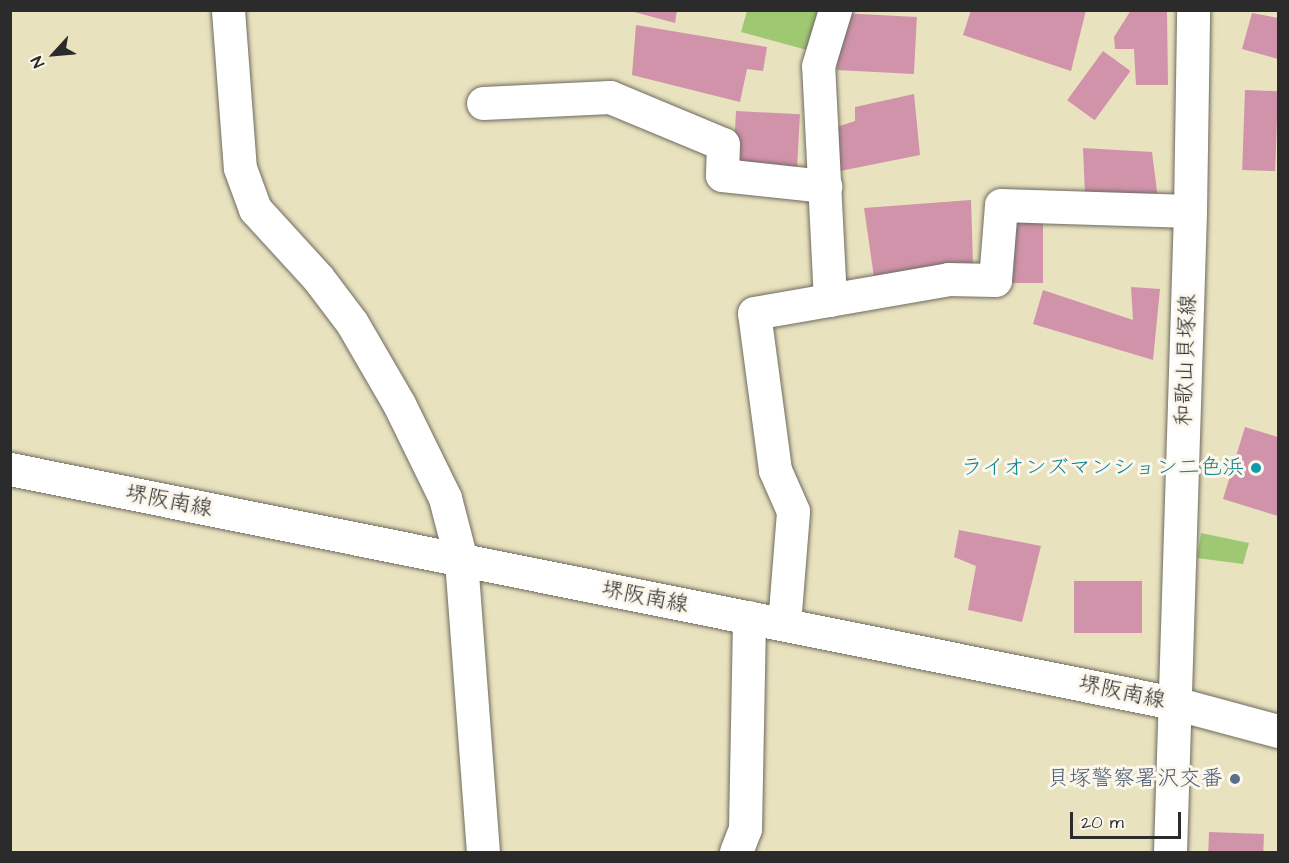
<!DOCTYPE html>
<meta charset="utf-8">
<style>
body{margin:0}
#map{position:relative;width:1289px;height:863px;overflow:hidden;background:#e9e2bf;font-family:"Architects Daughter","Klee One",sans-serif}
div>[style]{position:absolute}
.green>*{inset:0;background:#9fc873}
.building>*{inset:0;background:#d093aa;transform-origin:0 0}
.roads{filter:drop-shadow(0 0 2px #6e6b5f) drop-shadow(0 0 2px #6e6b5f)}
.minor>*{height:33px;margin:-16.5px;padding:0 16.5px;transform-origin:16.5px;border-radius:16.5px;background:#fff}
.secondary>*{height:33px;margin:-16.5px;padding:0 16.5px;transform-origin:16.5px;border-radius:16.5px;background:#fff}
.primary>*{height:33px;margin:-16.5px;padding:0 16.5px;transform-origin:16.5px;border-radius:16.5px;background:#fff}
.dots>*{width:16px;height:16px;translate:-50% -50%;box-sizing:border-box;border:3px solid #fbf7ec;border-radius:50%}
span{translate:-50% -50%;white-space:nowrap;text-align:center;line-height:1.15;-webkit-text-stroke:6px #fbf7ec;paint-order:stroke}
.street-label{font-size:22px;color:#2b2b2b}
.culture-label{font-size:22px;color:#0d838f}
.right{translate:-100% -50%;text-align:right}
.service-label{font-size:22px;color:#4e5e75}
.frame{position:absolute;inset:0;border:12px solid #2b2b2b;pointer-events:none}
.north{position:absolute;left:24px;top:24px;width:60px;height:60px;-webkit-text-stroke:4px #fbf7ec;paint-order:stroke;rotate:244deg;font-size:16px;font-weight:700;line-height:24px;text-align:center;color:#2b2b2b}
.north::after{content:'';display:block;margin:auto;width:21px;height:27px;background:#2b2b2b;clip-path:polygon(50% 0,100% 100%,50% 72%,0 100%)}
.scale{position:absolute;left:1070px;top:812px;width:111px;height:27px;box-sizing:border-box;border:3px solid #2b2b2b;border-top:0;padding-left:8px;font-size:18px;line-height:21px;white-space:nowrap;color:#2b2b2b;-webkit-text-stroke:4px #fbf7ec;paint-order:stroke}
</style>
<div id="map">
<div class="green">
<div style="clip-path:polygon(747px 11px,819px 11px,807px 50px,741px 32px)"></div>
<div style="clip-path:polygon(1201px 533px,1249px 543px,1243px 564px,1197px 558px)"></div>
</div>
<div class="building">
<div style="clip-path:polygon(627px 10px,677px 10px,675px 23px)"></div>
<div style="clip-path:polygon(971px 10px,1086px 10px,1071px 71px,963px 35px)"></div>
<div style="clip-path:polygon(1131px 10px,1167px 10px,1168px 85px,1136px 85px,1134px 49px,1115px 49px,1114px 37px)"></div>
<div style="left:840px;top:13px;width:77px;height:57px;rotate:3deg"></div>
<div style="clip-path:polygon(1252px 13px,1278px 18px,1278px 59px,1242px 49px)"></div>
<div style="clip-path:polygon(636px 25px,767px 47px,763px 71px,747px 69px,740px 102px,632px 75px)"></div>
<div style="left:1103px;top:51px;width:34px;height:61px;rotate:36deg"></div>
<div style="left:1245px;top:90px;width:33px;height:80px;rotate:2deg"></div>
<div style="clip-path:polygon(914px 94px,920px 155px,840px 171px,833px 128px,855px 121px,855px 107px)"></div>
<div style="left:736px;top:111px;width:64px;height:53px;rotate:3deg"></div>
<div style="clip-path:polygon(1083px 148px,1152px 152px,1158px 199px,1085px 194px)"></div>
<div style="clip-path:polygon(971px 200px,973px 264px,874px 277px,864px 208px)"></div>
<div style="left:1002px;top:213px;width:41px;height:70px"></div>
<div style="clip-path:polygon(1131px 287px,1160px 289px,1153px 360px,1033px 324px,1043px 290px,1133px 320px)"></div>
<div style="clip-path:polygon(1245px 427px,1278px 437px,1278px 516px,1223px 499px)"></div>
<div style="clip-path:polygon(959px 530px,1041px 546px,1022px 622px,968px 610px,976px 566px,954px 557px)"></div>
<div style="left:1074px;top:581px;width:68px;height:52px"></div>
<div style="left:1209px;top:832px;width:55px;height:20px;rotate:2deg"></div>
</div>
<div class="roads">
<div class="minor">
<div style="left:228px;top:10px;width:158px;rotate:85.7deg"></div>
<div style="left:240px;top:168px;width:44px;rotate:69.9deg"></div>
<div style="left:255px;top:209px;width:93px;rotate:47.6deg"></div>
<div style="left:318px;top:278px;width:56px;rotate:52.9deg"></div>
<div style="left:352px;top:323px;width:94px;rotate:59.9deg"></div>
<div style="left:399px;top:404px;width:105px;rotate:63.9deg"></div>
<div style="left:445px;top:498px;width:64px;rotate:75.5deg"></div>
<div style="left:461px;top:560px;width:293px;rotate:85.7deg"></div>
<div style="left:483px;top:103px;width:127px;rotate:-2.7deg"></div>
<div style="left:610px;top:97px;width:122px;rotate:22.6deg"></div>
<div style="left:723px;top:144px;width:31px;rotate:92deg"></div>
<div style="left:722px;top:175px;width:104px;rotate:6.1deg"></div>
<div style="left:830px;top:300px;width:234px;rotate:-92.9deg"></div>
<div style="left:818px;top:66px;width:59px;rotate:-73.1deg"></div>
<div style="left:784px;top:624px;width:113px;rotate:-85.4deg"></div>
<div style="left:793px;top:511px;width:45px;rotate:-113.7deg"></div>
<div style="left:775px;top:470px;width:158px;rotate:-97.6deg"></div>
<div style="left:754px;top:313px;width:197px;rotate:-9.9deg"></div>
<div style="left:948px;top:279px;width:47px;rotate:1.2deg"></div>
<div style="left:995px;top:280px;width:75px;rotate:-85.4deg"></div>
<div style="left:1001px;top:205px;width:189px;rotate:1.8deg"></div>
<div style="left:736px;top:852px;width:25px;rotate:-69deg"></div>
<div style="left:745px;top:829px;width:212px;rotate:-88.9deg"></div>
</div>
<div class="secondary">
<div style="left:10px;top:469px;width:1187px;rotate:11.37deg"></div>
<div style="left:1174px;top:703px;width:108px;rotate:15.1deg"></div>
</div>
<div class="primary">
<div style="left:1170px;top:852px;width:641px;rotate:-88.21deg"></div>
<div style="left:1190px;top:211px;width:201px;rotate:-89.1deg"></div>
</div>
</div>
<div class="dots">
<div style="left:1256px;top:468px;background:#0f9aa8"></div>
<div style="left:1235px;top:779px;background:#5c6f8a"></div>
</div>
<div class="street-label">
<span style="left:1186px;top:360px;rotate:-88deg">和歌山貝塚線</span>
<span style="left:169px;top:501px;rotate:11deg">堺阪南線</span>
<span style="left:645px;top:597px;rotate:11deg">堺阪南線</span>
<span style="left:1122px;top:692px;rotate:12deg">堺阪南線</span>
</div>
<div class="culture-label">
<span class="right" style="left:1244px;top:468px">ライオンズマンション二色浜</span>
</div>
<div class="service-label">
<span class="right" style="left:1223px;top:779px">貝塚警察署沢交番</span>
</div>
<div class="frame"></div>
<div class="north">N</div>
<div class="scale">20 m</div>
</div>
